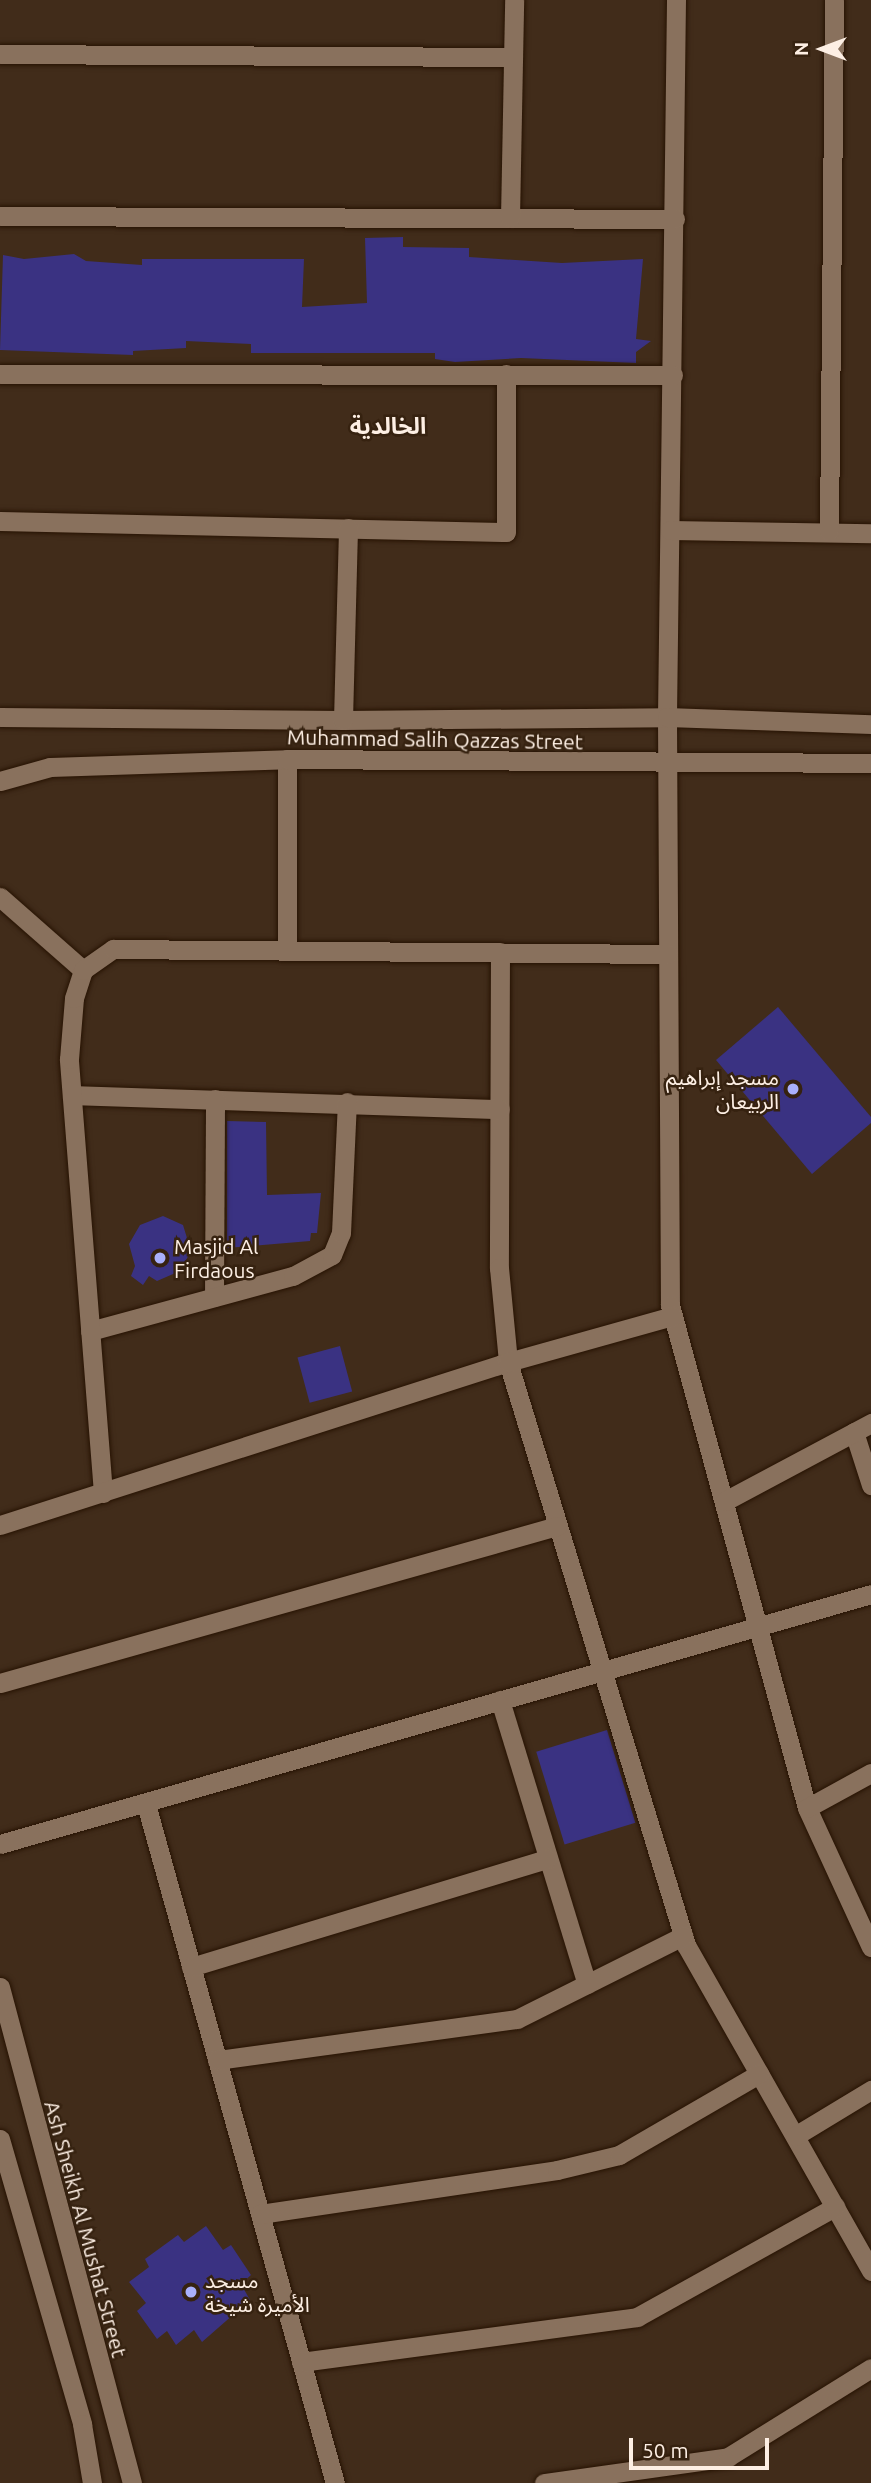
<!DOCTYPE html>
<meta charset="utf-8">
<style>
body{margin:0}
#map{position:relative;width:871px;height:2483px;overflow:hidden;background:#412c1a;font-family:Ubuntu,"Noto Sans Arabic",sans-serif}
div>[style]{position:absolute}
.building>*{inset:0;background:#3a3282;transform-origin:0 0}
.roads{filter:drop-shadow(0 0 2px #271303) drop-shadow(0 0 2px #271303)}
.minor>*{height:19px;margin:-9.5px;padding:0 9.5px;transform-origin:9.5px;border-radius:9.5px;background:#89715d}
.dots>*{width:19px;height:19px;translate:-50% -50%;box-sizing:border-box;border:4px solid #362210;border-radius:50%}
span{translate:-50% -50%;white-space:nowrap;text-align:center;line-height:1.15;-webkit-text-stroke:5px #362210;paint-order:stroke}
.street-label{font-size:21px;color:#fdefe4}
.poi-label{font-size:21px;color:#fdefe4}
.right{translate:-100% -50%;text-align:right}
.left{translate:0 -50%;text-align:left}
.neighbourhood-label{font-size:23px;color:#fdefe4;font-weight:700}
.north{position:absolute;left:787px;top:14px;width:70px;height:70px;-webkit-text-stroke:5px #362210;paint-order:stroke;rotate:270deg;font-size:19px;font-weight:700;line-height:28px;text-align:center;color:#fdefe4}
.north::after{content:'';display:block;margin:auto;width:24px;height:32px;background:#fdefe4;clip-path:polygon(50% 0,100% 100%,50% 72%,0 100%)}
.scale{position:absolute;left:629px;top:2438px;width:140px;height:32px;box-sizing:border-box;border:4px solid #fdefe4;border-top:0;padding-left:9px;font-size:21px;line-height:24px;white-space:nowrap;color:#fdefe4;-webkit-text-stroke:5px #362210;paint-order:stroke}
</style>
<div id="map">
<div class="building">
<div style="clip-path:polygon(403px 237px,403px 247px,469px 248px,469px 257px,562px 263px,643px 259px,636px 339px,651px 341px,636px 352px,636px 363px,521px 358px,455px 362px,435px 359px,435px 353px,251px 353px,251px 344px,186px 341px,186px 348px,133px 351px,133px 355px,0 350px,3px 255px,24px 259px,74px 254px,86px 261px,142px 265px,142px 259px,304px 259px,302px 307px,367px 303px,365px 238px)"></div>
<div style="clip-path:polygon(778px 1007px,871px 1117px,871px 1123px,812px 1174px,716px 1060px)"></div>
<div style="clip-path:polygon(227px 1121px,266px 1122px,267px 1195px,321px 1193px,317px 1233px,311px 1233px,310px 1241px,227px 1248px)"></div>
<div style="clip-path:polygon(163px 1216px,183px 1225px,191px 1251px,180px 1271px,157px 1281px,149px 1276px,143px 1285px,131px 1276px,135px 1266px,129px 1244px,140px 1225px)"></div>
<div style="left:340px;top:1346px;width:47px;height:44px;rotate:75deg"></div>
<div style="left:607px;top:1730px;width:97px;height:74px;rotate:73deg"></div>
<div style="clip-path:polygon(206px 2226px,223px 2250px,231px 2245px,251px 2275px,241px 2284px,250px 2300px,202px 2342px,194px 2330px,176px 2345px,167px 2331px,157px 2339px,137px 2311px,146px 2303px,129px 2282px,149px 2267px,145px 2259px,178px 2235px,184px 2242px)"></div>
</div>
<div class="roads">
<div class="minor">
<div style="left:676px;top:0;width:717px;rotate:90.72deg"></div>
<div style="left:667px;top:717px;width:588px;rotate:89.71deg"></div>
<div style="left:670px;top:1305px;width:521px;rotate:74.76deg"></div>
<div style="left:807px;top:1808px;width:153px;rotate:65.3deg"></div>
<div style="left:0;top:54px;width:513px;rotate:0.34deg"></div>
<div style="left:0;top:216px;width:675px;rotate:0.25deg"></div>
<div style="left:510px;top:218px;width:218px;rotate:-88.9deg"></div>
<div style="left:0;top:374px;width:673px;rotate:0.09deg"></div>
<div style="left:0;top:521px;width:506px;rotate:1.25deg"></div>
<div style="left:506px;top:532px;width:158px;rotate:-90deg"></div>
<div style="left:670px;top:530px;width:201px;rotate:0.9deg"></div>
<div style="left:829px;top:531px;width:531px;rotate:-89.46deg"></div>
<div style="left:0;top:717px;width:343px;rotate:0.5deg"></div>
<div style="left:343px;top:720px;width:324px;rotate:-0.5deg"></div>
<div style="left:667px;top:717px;width:204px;rotate:2deg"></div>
<div style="left:343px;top:720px;width:192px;rotate:-88.5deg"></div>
<div style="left:287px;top:759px;width:191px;rotate:90deg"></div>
<div style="left:0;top:781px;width:52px;rotate:-15.6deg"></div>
<div style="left:50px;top:767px;width:237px;rotate:-1.9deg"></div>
<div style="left:287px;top:759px;width:584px;rotate:0.39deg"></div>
<div style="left:0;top:897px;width:111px;rotate:41.3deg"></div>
<div style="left:500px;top:952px;width:316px;rotate:90.2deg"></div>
<div style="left:499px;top:1268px;width:94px;rotate:84.5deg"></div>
<div style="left:508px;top:1362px;width:610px;rotate:73.02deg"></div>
<div style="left:686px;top:1945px;width:375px;rotate:60.4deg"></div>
<div style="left:72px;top:1095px;width:428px;rotate:1.9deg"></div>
<div style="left:214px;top:1297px;width:198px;rotate:-89.7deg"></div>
<div style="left:90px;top:1331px;width:210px;rotate:-15.2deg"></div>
<div style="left:293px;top:1276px;width:44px;rotate:-28.3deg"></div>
<div style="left:332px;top:1255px;width:24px;rotate:-68deg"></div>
<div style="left:341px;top:1233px;width:131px;rotate:-87.4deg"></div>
<div style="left:854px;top:1432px;width:56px;rotate:72.2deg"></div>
<div style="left:103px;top:1493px;width:435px;rotate:-94.5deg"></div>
<div style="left:69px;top:1059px;width:61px;rotate:-85.3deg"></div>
<div style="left:74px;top:998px;width:29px;rotate:-72deg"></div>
<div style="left:83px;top:970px;width:37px;rotate:-35deg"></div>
<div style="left:113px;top:949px;width:555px;rotate:0.52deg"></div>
<div style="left:725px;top:1501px;width:166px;rotate:-28.1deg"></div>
<div style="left:0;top:1525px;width:534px;rotate:-17.79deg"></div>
<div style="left:508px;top:1362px;width:171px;rotate:-15.6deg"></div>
<div style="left:0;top:1683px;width:579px;rotate:-15.74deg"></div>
<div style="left:500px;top:1700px;width:297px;rotate:73deg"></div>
<div style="left:146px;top:1804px;width:705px;rotate:74.45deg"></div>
<div style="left:807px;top:1808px;width:73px;rotate:-28.7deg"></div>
<div style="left:0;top:1844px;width:906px;rotate:-16.01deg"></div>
<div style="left:191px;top:1967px;width:372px;rotate:-16.9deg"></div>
<div style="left:0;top:1987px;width:513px;rotate:75.1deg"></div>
<div style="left:217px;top:2060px;width:303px;rotate:-7.8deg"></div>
<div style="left:517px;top:2019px;width:186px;rotate:-26.6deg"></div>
<div style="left:795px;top:2136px;width:89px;rotate:-31.2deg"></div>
<div style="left:0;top:2139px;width:297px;rotate:73.9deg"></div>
<div style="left:82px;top:2424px;width:60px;rotate:80.4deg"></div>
<div style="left:260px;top:2214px;width:300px;rotate:-8.4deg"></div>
<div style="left:557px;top:2170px;width:64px;rotate:-13.6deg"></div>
<div style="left:619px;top:2155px;width:162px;rotate:-30.1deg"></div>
<div style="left:301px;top:2362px;width:339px;rotate:-7.6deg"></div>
<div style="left:637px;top:2317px;width:227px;rotate:-29.1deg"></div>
<div style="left:544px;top:2483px;width:186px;rotate:-8deg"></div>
<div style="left:728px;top:2457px;width:168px;rotate:-31.9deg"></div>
</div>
</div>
<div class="dots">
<div style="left:793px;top:1089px;background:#a9b0fc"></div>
<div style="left:160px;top:1258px;background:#a9b0fc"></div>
<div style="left:191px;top:2292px;background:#a9b0fc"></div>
</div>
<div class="street-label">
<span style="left:435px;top:739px;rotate:1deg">Muhammad Salih Qazzas Street</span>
<span style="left:86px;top:2229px;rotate:75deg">Ash Sheikh Al Mushat Street</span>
</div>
<div class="poi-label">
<span class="right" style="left:779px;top:1089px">مسجد إبراهيم<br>الربيعان</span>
<span class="left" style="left:174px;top:1258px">Masjid Al<br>Firdaous</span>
<span class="left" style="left:205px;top:2292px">مسجد<br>الأميرة شيخة</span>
</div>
<div class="neighbourhood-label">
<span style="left:388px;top:426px">الخالدية</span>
</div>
<div class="north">N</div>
<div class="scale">50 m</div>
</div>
